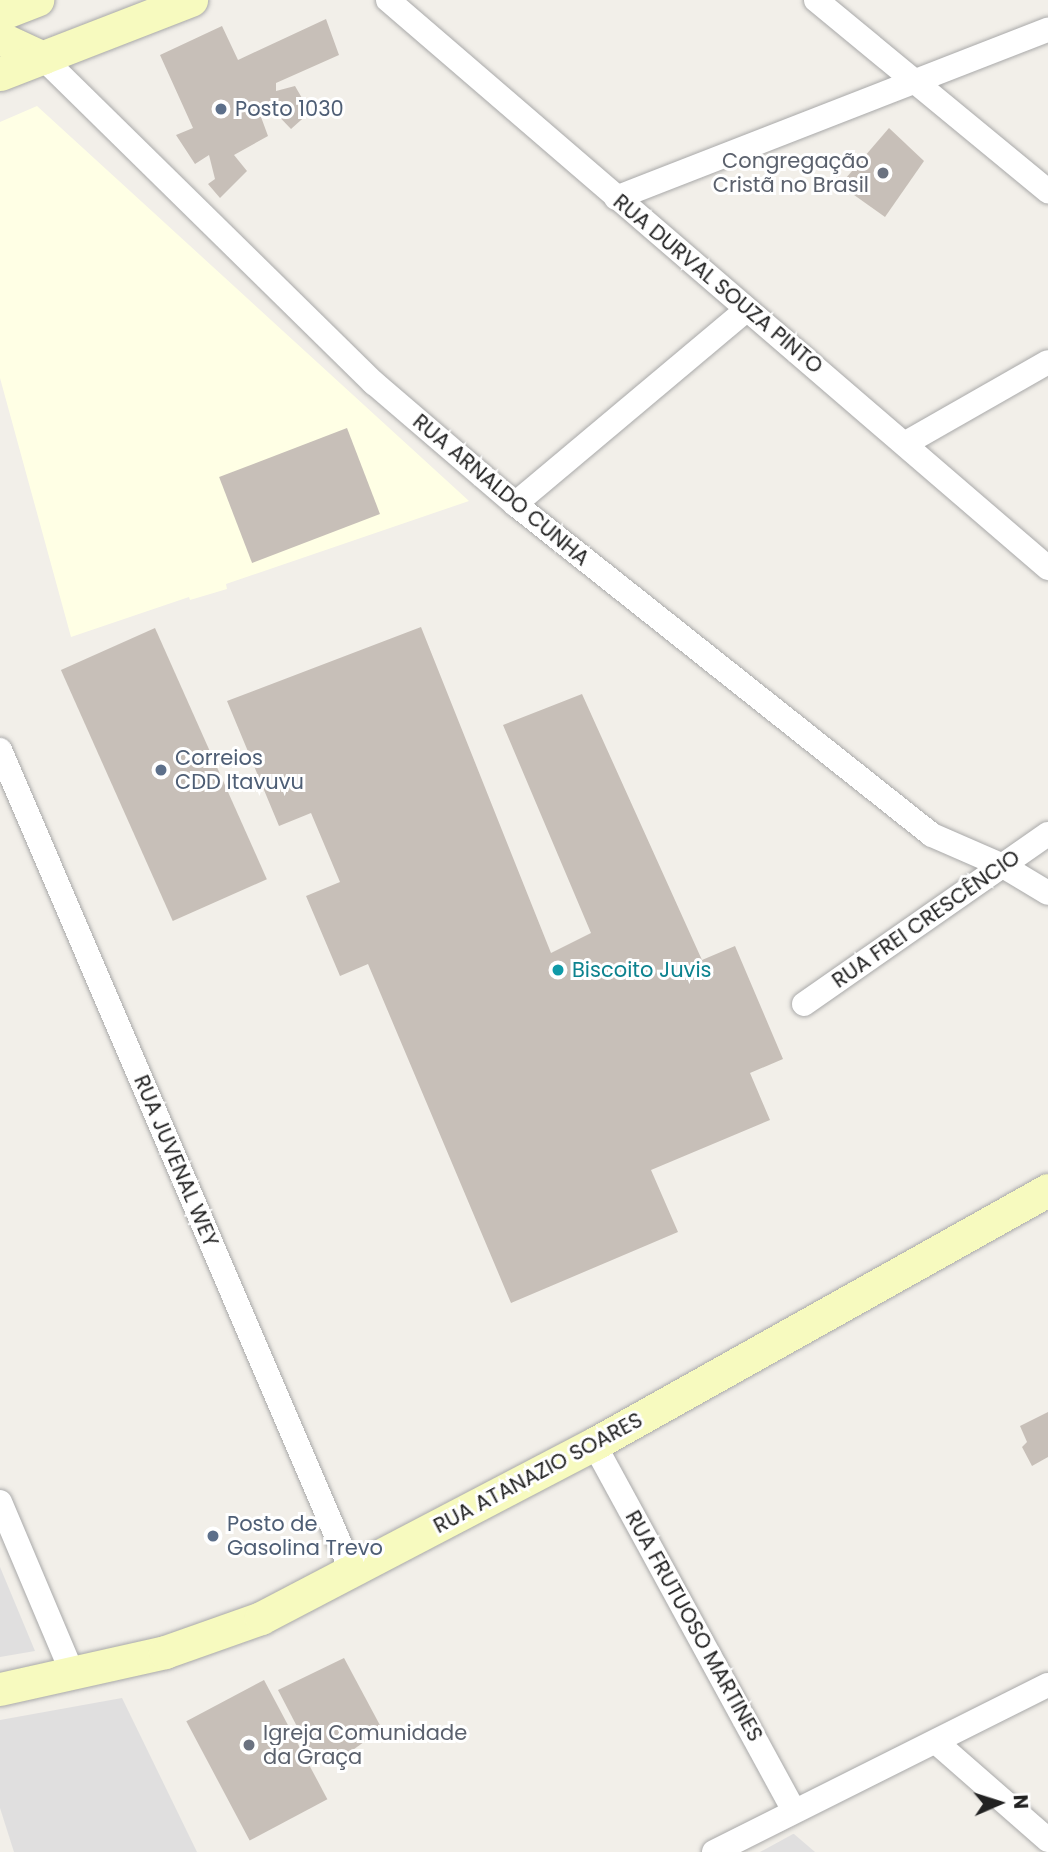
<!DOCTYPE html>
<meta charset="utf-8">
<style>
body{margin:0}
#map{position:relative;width:1048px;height:1852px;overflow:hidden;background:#f2efe9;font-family:Poppins,sans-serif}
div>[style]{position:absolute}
.residential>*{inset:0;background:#e0dfdf}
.education>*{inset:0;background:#ffffe5}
.building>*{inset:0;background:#c7bfb8;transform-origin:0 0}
.roads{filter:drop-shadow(0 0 2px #a9a9a9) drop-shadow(0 0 2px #a9a9a9)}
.street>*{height:24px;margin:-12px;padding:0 12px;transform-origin:12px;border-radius:12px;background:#fff}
.secondary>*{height:33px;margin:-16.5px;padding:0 16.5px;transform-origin:16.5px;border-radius:16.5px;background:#f7fabf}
.dots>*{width:19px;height:19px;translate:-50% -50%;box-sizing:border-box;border:4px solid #fff;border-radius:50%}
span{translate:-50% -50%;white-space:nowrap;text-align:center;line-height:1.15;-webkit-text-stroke:6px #fff;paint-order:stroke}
.service-label{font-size:21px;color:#4e5e75}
.left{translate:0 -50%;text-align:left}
.worship-label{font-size:21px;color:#5b616d}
.right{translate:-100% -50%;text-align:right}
.street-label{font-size:21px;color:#222}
.culture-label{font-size:21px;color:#0d838f}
.north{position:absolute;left:964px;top:1768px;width:70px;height:70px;-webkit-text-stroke:5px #fff;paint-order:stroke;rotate:87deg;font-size:19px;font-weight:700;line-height:28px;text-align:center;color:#222}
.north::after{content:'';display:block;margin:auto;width:24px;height:32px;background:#222;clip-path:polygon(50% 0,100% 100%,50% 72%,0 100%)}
</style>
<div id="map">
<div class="residential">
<div style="clip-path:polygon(0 1567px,35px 1651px,0 1657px)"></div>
<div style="clip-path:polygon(122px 1698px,197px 1852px,14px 1852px,0 1808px,0 1720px)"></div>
<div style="clip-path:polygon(794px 1834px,815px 1852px,760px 1852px,793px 1834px)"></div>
</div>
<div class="education">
<div style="clip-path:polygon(37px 106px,469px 501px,226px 584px,227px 589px,190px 600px,189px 597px,71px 637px,0 378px,0 122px)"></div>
</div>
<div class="building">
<div style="clip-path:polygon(326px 19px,339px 55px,276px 83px,276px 91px,295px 86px,310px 112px,291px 129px,268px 105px,257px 106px,268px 136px,234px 155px,247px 171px,220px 198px,208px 184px,215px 179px,209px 155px,195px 164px,176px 135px,193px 128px,160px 55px,222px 26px,238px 60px)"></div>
<div style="clip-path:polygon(889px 128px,924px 161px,885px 217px,840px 185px)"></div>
<div style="left:347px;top:428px;width:92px;height:137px;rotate:69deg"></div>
<div style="clip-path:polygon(421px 627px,551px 953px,591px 933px,503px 725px,582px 694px,702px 960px,735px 946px,783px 1059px,750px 1073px,770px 1120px,651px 1170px,678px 1232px,511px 1303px,368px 964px,340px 976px,306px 896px,340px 882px,311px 813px,279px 826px,227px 701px)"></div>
<div style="left:155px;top:628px;width:275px;height:103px;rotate:66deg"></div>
<div style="clip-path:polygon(1048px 1412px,1048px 1457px,1032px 1466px,1022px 1447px,1027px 1442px,1020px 1426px)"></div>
<div style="clip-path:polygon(344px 1658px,382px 1729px,350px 1752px,316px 1763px,278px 1690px)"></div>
<div style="left:264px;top:1680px;width:135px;height:88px;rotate:62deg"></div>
</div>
<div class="roads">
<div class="street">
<div style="left:388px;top:0;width:871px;rotate:40.72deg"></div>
<div style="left:816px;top:0;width:301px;rotate:39.5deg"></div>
<div style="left:43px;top:58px;width:464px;rotate:44.5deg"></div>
<div style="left:374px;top:383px;width:186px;rotate:40.6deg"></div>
<div style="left:515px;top:504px;width:532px;rotate:38.44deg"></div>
<div style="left:932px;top:835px;width:77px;rotate:23.6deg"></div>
<div style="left:1003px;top:866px;width:52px;rotate:31deg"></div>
<div style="left:616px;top:198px;width:464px;rotate:-21.3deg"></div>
<div style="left:906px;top:443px;width:163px;rotate:-29.7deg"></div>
<div style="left:515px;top:504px;width:302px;rotate:-40deg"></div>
<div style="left:0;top:750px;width:894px;rotate:66.82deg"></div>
<div style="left:804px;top:1004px;width:297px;rotate:-34.9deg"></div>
<div style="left:594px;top:1444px;width:416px;rotate:61.4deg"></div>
<div style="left:0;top:1502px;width:188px;rotate:67.1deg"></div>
<div style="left:936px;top:1742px;width:149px;rotate:41.2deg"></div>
<div style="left:714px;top:1852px;width:373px;rotate:-26.6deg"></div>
</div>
<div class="secondary">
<div style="left:0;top:14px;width:40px;rotate:-21deg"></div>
<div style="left:0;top:38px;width:47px;rotate:24.9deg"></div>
<div style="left:0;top:74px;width:205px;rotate:-21.2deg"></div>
<div style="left:0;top:1689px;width:169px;rotate:-12.6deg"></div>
<div style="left:165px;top:1652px;width:102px;rotate:-19.5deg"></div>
<div style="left:261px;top:1618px;width:376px;rotate:-27.6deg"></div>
<div style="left:594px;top:1444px;width:520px;rotate:-29.23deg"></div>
</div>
</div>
<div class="dots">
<div style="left:221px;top:109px;background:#5c6f8a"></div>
<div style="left:883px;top:173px;background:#6b7280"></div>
<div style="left:161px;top:770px;background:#5c6f8a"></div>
<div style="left:558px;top:970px;background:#0f9aa8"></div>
<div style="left:213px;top:1536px;background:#5c6f8a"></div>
<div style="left:249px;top:1745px;background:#6b7280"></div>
</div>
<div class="service-label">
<span class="left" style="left:235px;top:109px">Posto 1030</span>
<span class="left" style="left:175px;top:770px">Correios<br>CDD Itavuvu</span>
<span class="left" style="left:227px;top:1536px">Posto de<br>Gasolina Trevo</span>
</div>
<div class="worship-label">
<span class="right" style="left:869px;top:173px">Congregação<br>Cristã no Brasil</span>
<span class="left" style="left:263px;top:1745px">Igreja Comunidade<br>da Graça</span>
</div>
<div class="street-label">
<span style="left:718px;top:284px;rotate:40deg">RUA DURVAL SOUZA PINTO</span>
<span style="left:501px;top:490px;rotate:40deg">RUA ARNALDO CUNHA</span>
<span style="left:926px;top:919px;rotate:-35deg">RUA FREI CRESCÊNCIO</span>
<span style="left:176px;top:1161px;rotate:67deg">RUA JUVENAL WEY</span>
<span style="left:538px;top:1473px;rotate:-28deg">RUA ATANAZIO SOARES</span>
<span style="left:694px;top:1626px;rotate:61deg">RUA FRUTUOSO MARTINES</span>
</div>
<div class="culture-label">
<span class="left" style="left:572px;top:970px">Biscoito Juvis</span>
</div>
<div class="north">N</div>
</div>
